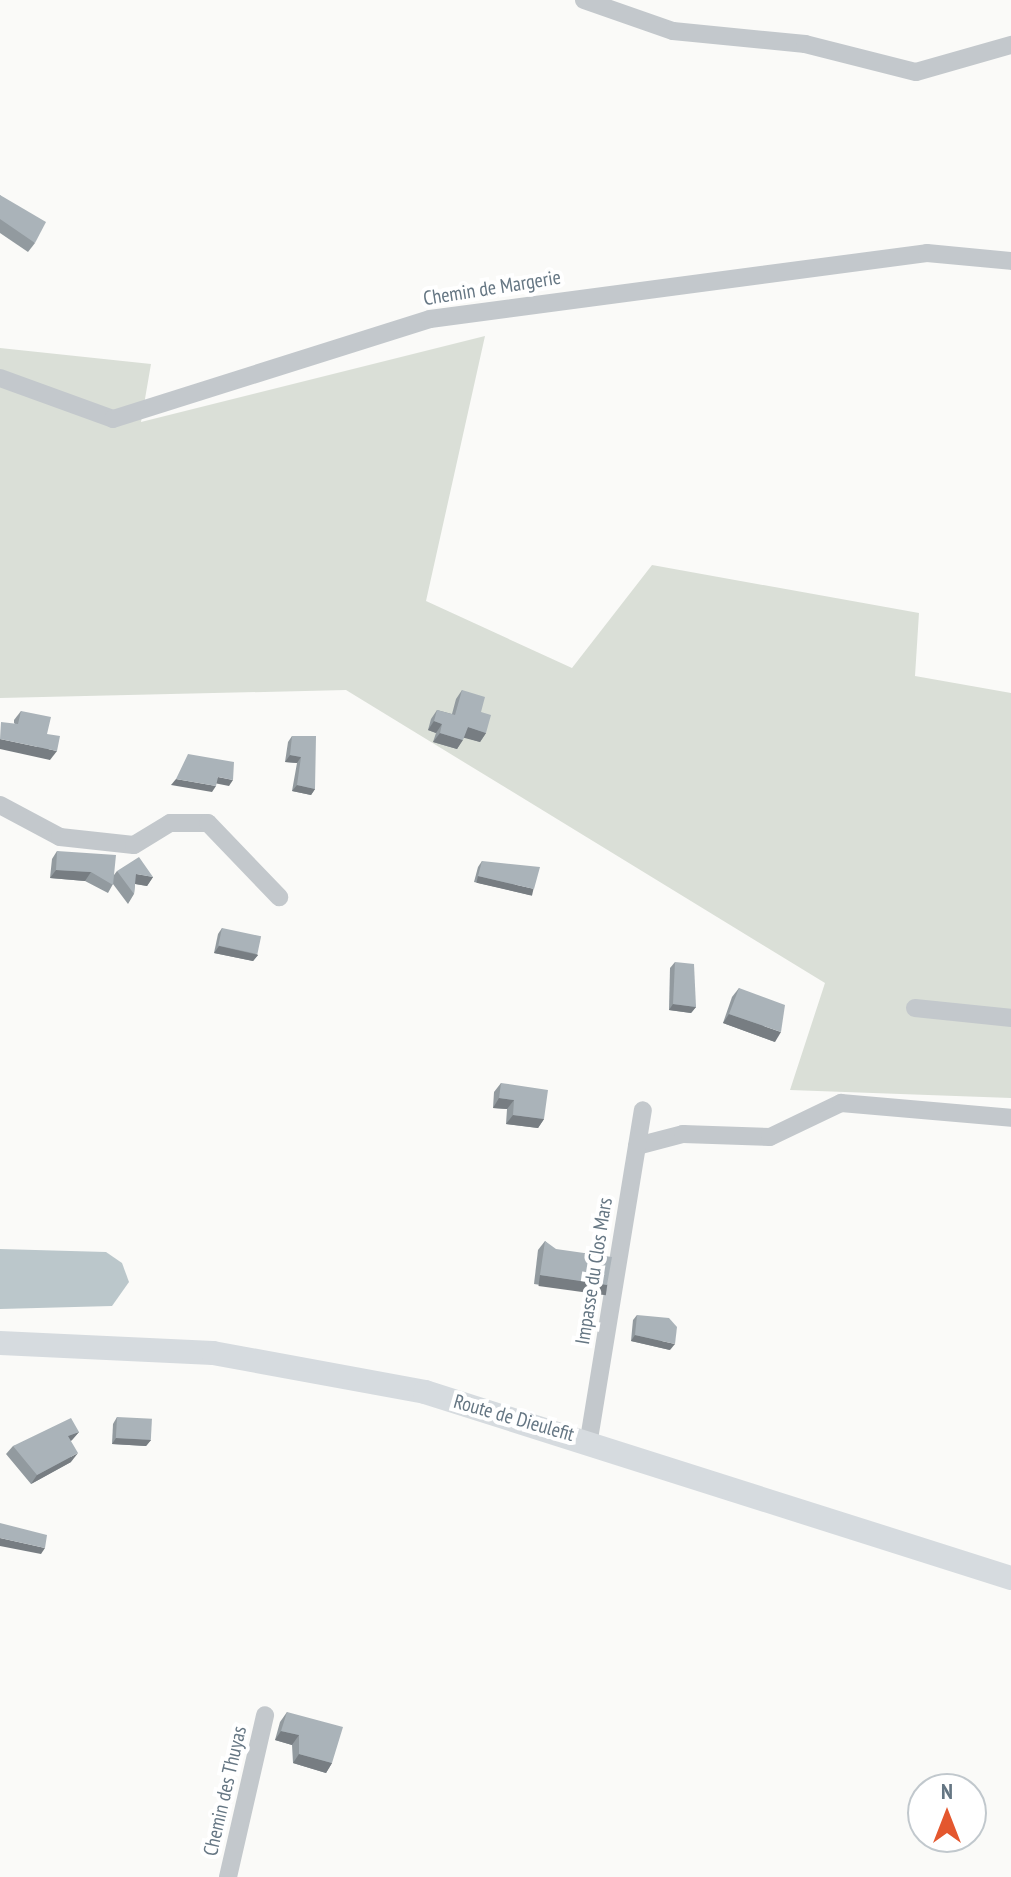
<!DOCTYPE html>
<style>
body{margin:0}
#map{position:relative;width:1011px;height:1877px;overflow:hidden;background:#fafaf8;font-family:"PT Sans Narrow",sans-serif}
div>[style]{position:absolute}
.green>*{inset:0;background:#dadfd7}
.water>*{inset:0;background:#bbc7cb}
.minor>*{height:18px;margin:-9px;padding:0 9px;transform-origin:9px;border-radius:9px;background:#c3c8cc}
.major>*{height:24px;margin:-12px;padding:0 12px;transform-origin:12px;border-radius:12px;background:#d6dbdf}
.wall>*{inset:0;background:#929a9f}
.shaded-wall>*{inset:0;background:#777d82;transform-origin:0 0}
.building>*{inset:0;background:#aab3b9;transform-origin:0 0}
span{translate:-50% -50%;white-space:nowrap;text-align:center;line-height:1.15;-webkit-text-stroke:8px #fff;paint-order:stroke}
.street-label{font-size:20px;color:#657683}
.north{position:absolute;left:907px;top:1773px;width:80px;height:80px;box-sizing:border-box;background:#fff;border:2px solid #c1c8cd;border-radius:50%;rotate:0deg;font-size:22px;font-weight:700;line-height:32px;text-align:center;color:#657683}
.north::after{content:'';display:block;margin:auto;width:28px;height:36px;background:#e4572e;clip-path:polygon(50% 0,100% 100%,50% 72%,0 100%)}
</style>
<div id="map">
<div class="green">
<div style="clip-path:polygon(485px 336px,426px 601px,572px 668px,652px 565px,919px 613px,915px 676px,1011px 693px,1011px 1098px,790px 1090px,825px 983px,346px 690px,0 698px,0 348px,151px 364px,141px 422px)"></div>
</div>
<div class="water">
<div style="clip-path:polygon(0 1249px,106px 1252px,122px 1263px,129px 1282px,112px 1306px,0 1309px)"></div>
</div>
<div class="minor">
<div style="left:584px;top:0;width:94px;rotate:19.2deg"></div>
<div style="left:673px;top:31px;width:133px;rotate:5.6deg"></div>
<div style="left:805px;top:44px;width:114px;rotate:14.2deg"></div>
<div style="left:916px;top:72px;width:99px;rotate:-15.9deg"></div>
<div style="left:0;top:378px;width:120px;rotate:19.9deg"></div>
<div style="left:113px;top:419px;width:332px;rotate:-17.5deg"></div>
<div style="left:430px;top:319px;width:501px;rotate:-7.56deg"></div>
<div style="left:927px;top:253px;width:84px;rotate:5.4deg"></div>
<div style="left:0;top:805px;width:68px;rotate:28.1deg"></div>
<div style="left:60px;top:837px;width:74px;rotate:6.2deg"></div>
<div style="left:134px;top:845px;width:42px;rotate:-31.4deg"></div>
<div style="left:170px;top:823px;width:38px"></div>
<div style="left:208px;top:823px;width:103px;rotate:46.2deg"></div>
<div style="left:915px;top:1008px;width:97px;rotate:5.9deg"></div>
<div style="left:637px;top:1146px;width:48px;rotate:-14.6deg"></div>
<div style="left:683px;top:1134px;width:87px;rotate:2deg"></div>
<div style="left:770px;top:1137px;width:79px;rotate:-25.6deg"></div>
<div style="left:841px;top:1103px;width:171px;rotate:5deg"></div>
<div style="left:589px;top:1439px;width:333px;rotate:-80.7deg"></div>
<div style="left:228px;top:1877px;width:166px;rotate:-77.1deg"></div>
</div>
<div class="major">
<div style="left:0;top:1343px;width:213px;rotate:2.7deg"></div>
<div style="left:213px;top:1353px;width:216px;rotate:10.4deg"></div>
<div style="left:425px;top:1392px;width:615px;rotate:17.61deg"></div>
</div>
<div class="wall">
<div style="clip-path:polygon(0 195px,35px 243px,28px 252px,0 233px)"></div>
<div style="clip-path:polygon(462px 690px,481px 712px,486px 733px,480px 742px,464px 737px,457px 749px,433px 742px,436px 733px,428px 730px,431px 719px,437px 710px,452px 714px,456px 699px)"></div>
<div style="clip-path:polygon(21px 711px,47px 734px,50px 760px,14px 723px,14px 720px)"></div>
<div style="clip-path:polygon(292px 736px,315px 789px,311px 795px,292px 791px,297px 763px,285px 762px,288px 742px)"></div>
<div style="clip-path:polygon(57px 851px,114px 875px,117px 871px,153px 877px,147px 886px,135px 884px,134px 894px,128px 904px,113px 884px,108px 893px,85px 881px,50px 878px,52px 859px)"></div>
<div style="clip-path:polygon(482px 861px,530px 895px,474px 882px,478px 867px)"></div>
<div style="clip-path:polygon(222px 928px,258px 955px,253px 961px,214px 953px,218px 934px)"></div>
<div style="clip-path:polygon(675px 962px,696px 1007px,691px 1013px,669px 1010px,670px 968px)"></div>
<div style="clip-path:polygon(739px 988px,775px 1042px,723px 1023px,732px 997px)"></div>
<div style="clip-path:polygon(501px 1083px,544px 1119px,538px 1128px,506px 1124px,507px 1109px,493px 1108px,494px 1092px)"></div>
<div style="clip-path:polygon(545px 1241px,601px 1294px,534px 1284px,538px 1250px)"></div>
<div style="clip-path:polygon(637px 1315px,670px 1350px,631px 1341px,633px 1320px)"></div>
<div style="clip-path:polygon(117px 1417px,151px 1440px,146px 1446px,112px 1444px,113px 1424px)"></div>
<div style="clip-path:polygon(79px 1432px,71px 1441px,71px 1462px,31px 1484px,6px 1454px,13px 1446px)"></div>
<div style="clip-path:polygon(287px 1712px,332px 1763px,326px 1773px,293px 1763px,292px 1745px,275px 1740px,280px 1722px)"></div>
</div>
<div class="shaded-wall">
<div style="clip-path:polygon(434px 721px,442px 724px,436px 733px,428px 730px)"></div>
<div style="clip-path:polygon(468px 727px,486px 733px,480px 742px,461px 737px)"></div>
<div style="clip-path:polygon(440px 733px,463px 740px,457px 749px,433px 742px)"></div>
<div style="clip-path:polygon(0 739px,57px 751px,50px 760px,0 749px)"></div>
<div style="clip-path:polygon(290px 755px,301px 757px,297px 763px,285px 762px)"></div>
<div style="clip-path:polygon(218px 777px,233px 780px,229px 786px,214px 783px)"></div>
<div style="clip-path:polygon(176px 779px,216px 786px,212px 792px,171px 785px)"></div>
<div style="clip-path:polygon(297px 785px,315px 789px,311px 795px,292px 791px)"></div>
<div style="clip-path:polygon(56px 870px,91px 872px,85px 881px,50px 878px)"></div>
<div style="clip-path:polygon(136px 874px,153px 877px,147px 886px,130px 883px)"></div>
<div style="left:478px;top:876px;width:57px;height:7px;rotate:13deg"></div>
<div style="clip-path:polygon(219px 946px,258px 955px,253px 961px,214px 953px)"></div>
<div style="clip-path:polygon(673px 1004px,696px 1007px,691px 1013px,669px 1010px)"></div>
<div style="clip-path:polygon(729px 1014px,781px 1032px,775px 1042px,723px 1023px)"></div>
<div style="clip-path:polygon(499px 1098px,514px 1100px,507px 1109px,493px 1108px)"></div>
<div style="clip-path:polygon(513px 1115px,544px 1119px,538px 1128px,506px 1124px)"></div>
<div style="left:540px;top:1275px;width:68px;height:11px;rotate:8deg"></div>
<div style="clip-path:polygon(635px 1335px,675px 1344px,670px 1350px,631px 1341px)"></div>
<div style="clip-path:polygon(79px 1432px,72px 1440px,62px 1445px,68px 1436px)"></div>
<div style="clip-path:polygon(116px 1438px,151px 1440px,146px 1446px,112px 1444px)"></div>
<div style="clip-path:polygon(78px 1453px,71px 1462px,31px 1484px,37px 1475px)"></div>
<div style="clip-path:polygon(0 1538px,45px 1548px,41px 1554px,0 1546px)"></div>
<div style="clip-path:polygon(281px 1731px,299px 1735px,292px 1745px,275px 1740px)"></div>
<div style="clip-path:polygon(299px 1754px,332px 1763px,326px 1773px,293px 1763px)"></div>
</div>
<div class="building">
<div style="clip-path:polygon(0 195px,46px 222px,35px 243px,0 219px)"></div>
<div style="clip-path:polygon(462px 690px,485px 697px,481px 712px,491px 715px,486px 733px,468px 727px,463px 740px,440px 733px,442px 724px,434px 721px,437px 710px,455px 715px)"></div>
<div style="clip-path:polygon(21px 711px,51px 717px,47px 734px,60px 736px,57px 751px,0 739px,1px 722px,18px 724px)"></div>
<div style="clip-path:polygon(292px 736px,316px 736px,315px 789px,297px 785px,301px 757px,290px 755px)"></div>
<div style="clip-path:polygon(188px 754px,234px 762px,233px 780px,218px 777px,216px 786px,176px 779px)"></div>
<div style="clip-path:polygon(57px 851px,116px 855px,113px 885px,91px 872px,56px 870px)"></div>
<div style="clip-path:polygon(139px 857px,153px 877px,136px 874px,134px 894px,117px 871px)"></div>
<div style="clip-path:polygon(482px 861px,540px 867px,534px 889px,478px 876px)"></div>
<div style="left:222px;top:928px;width:40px;height:18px;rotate:12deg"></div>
<div style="clip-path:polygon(675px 962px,694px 964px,696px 1007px,673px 1004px)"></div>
<div style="clip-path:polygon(739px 988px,785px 1005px,781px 1032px,729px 1014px)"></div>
<div style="clip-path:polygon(501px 1083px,548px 1090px,544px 1119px,513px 1115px,514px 1100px,499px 1098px)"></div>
<div style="clip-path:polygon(545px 1241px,556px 1249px,612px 1257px,607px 1285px,540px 1275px)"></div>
<div style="clip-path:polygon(637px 1315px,669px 1318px,677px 1327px,675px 1344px,635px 1335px)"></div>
<div style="left:117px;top:1417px;width:35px;height:21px;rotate:3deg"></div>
<div style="clip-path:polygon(71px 1418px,79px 1432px,68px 1436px,78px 1453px,37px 1475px,13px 1446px)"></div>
<div style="clip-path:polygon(0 1523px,47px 1535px,45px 1548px,0 1538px)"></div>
<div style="clip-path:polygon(287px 1712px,343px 1727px,332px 1763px,299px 1754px,299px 1735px,281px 1731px)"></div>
</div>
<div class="street-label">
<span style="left:492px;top:288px;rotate:-9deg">Chemin de Margerie</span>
<span style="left:594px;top:1271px;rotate:-81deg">Impasse du Clos Mars</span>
<span style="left:514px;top:1418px;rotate:16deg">Route de Dieulefit</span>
<span style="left:225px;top:1791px;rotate:-77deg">Chemin des Thuyas</span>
</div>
<div class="north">N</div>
</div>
